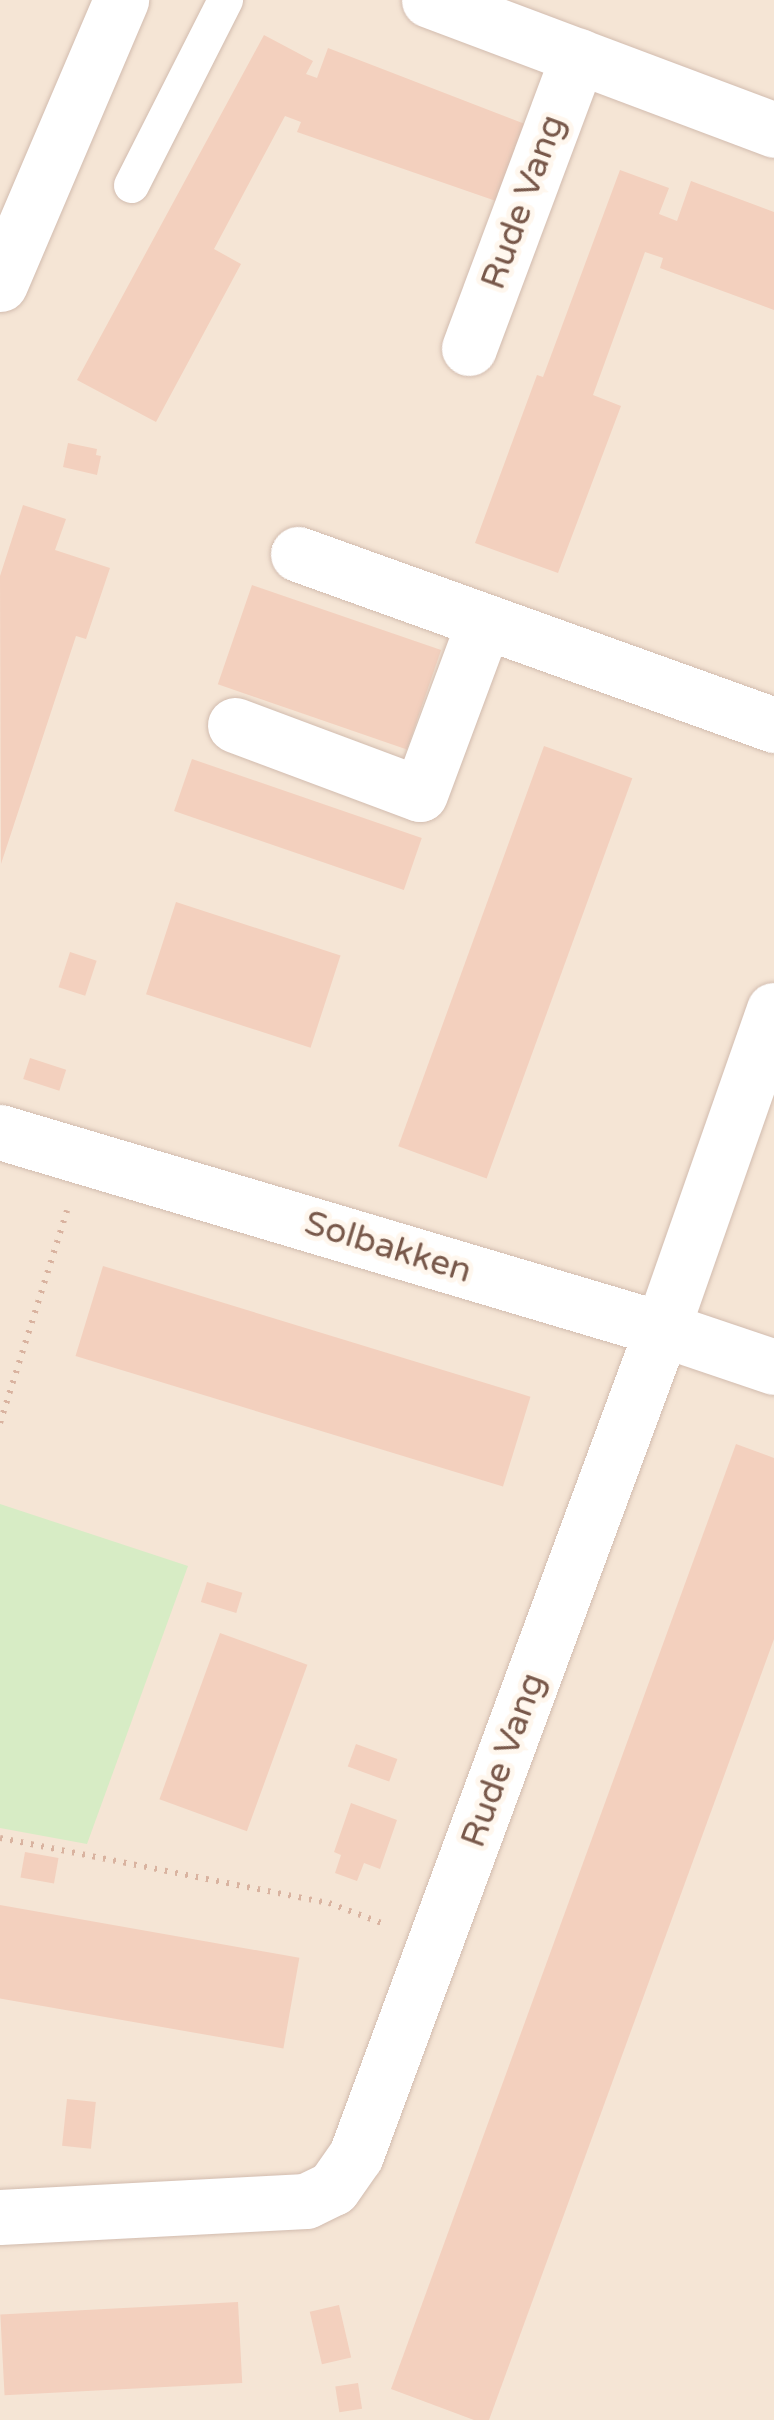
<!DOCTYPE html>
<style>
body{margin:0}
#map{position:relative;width:774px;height:2420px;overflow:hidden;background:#fdf3e7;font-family:"Varela Round",sans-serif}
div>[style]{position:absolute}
.residential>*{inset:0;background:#f5e5d5;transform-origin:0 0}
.green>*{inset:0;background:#d7ecc5}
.building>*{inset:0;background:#f3d0be;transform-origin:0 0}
.path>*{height:6px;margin-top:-3px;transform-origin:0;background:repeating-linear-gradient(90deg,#d9b3a0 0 2.5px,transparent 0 10.5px)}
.roads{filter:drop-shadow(0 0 2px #d2bcaf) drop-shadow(0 0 2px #d2bcaf)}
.lane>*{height:35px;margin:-17.5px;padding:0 17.5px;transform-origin:17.5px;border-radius:17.5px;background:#fff}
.street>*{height:55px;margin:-27.5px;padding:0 27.5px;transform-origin:27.5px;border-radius:27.5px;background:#fff}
span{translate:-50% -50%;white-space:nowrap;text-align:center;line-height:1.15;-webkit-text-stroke:10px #fff7ee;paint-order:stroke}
.street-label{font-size:35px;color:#78584a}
</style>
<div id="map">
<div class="residential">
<div style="left:0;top:0;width:774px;height:2420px"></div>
</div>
<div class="green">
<div style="clip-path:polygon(0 1504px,188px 1566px,87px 1844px,0 1828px)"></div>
</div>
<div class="building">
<div style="clip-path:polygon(264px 35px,313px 61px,306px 74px,317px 78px,328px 48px,525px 124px,496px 201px,297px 132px,301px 122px,285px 116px,214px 249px,241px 264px,156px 422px,77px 380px)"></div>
<div style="clip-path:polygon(620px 170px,669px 188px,659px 214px,677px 221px,691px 181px,774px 212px,774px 310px,660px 268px,663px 258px,645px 252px,593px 395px,621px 406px,558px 573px,475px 543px,537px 375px,543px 377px)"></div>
<div style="clip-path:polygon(68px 443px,97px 449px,96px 455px,101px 456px,97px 475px,63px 467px)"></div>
<div style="clip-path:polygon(23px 505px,66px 519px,55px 550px,110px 568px,86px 639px,76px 636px,1px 864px,0 576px)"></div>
<div style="left:252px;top:585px;width:200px;height:105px;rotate:19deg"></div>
<div style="left:544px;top:746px;width:94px;height:426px;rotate:20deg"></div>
<div style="left:192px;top:759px;width:243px;height:55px;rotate:19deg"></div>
<div style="left:176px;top:902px;width:173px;height:97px;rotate:18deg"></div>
<div style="left:70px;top:952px;width:28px;height:37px;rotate:18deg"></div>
<div style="left:30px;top:1058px;width:38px;height:22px;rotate:18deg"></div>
<div style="left:103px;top:1266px;width:447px;height:94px;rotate:17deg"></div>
<div style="clip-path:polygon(736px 1444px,774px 1458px,774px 1639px,489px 2420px,474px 2420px,391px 2389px)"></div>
<div style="left:207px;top:1582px;width:37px;height:21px;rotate:17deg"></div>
<div style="left:220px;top:1633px;width:93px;height:177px;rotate:20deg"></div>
<div style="left:356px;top:1744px;width:44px;height:24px;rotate:20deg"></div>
<div style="clip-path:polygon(351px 1803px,397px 1820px,380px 1869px,364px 1863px,357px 1881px,335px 1873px,341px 1855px,334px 1852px)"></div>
<div style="left:25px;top:1852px;width:34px;height:26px;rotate:10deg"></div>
<div style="left:0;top:1905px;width:304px;height:92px;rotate:10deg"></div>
<div style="left:67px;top:2099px;width:29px;height:47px;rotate:6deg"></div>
<div style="left:238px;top:2302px;width:81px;height:238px;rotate:87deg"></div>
<div style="left:339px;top:2305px;width:54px;height:30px;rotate:77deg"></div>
<div style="left:358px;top:2383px;width:26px;height:23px;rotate:81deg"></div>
</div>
<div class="path">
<div style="left:0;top:1423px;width:223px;rotate:-72.5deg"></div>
<div style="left:0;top:1838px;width:335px;rotate:11.2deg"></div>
<div style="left:329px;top:1903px;width:59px;rotate:20.9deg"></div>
</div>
<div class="roads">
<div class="lane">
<div style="left:131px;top:185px;width:208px;rotate:-63.1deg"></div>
</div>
<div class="street">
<div style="left:429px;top:0;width:369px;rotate:20.6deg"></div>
<div style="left:0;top:284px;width:309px;rotate:-66.9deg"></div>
<div style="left:469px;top:348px;width:312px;rotate:-69.5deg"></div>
<div style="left:298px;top:554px;width:506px;rotate:19.76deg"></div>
<div style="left:235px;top:725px;width:197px;rotate:20.5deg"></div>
<div style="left:420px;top:794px;width:184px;rotate:-69.6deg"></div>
<div style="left:0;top:1132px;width:691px;rotate:16.57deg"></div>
<div style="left:662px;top:1329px;width:118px;rotate:18.7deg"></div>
<div style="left:0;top:2217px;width:306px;rotate:-3deg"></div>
<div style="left:306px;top:2201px;width:30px;rotate:-26deg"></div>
<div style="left:333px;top:2188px;width:40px;rotate:-55.1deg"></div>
<div style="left:356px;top:2155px;width:881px;rotate:-69.67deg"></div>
<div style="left:662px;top:1329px;width:338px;rotate:-70.7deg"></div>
</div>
</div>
<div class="street-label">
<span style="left:523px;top:202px;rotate:-70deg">Rude Vang</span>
<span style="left:388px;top:1247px;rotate:17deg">Solbakken</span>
<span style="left:503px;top:1760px;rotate:-70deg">Rude Vang</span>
</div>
</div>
